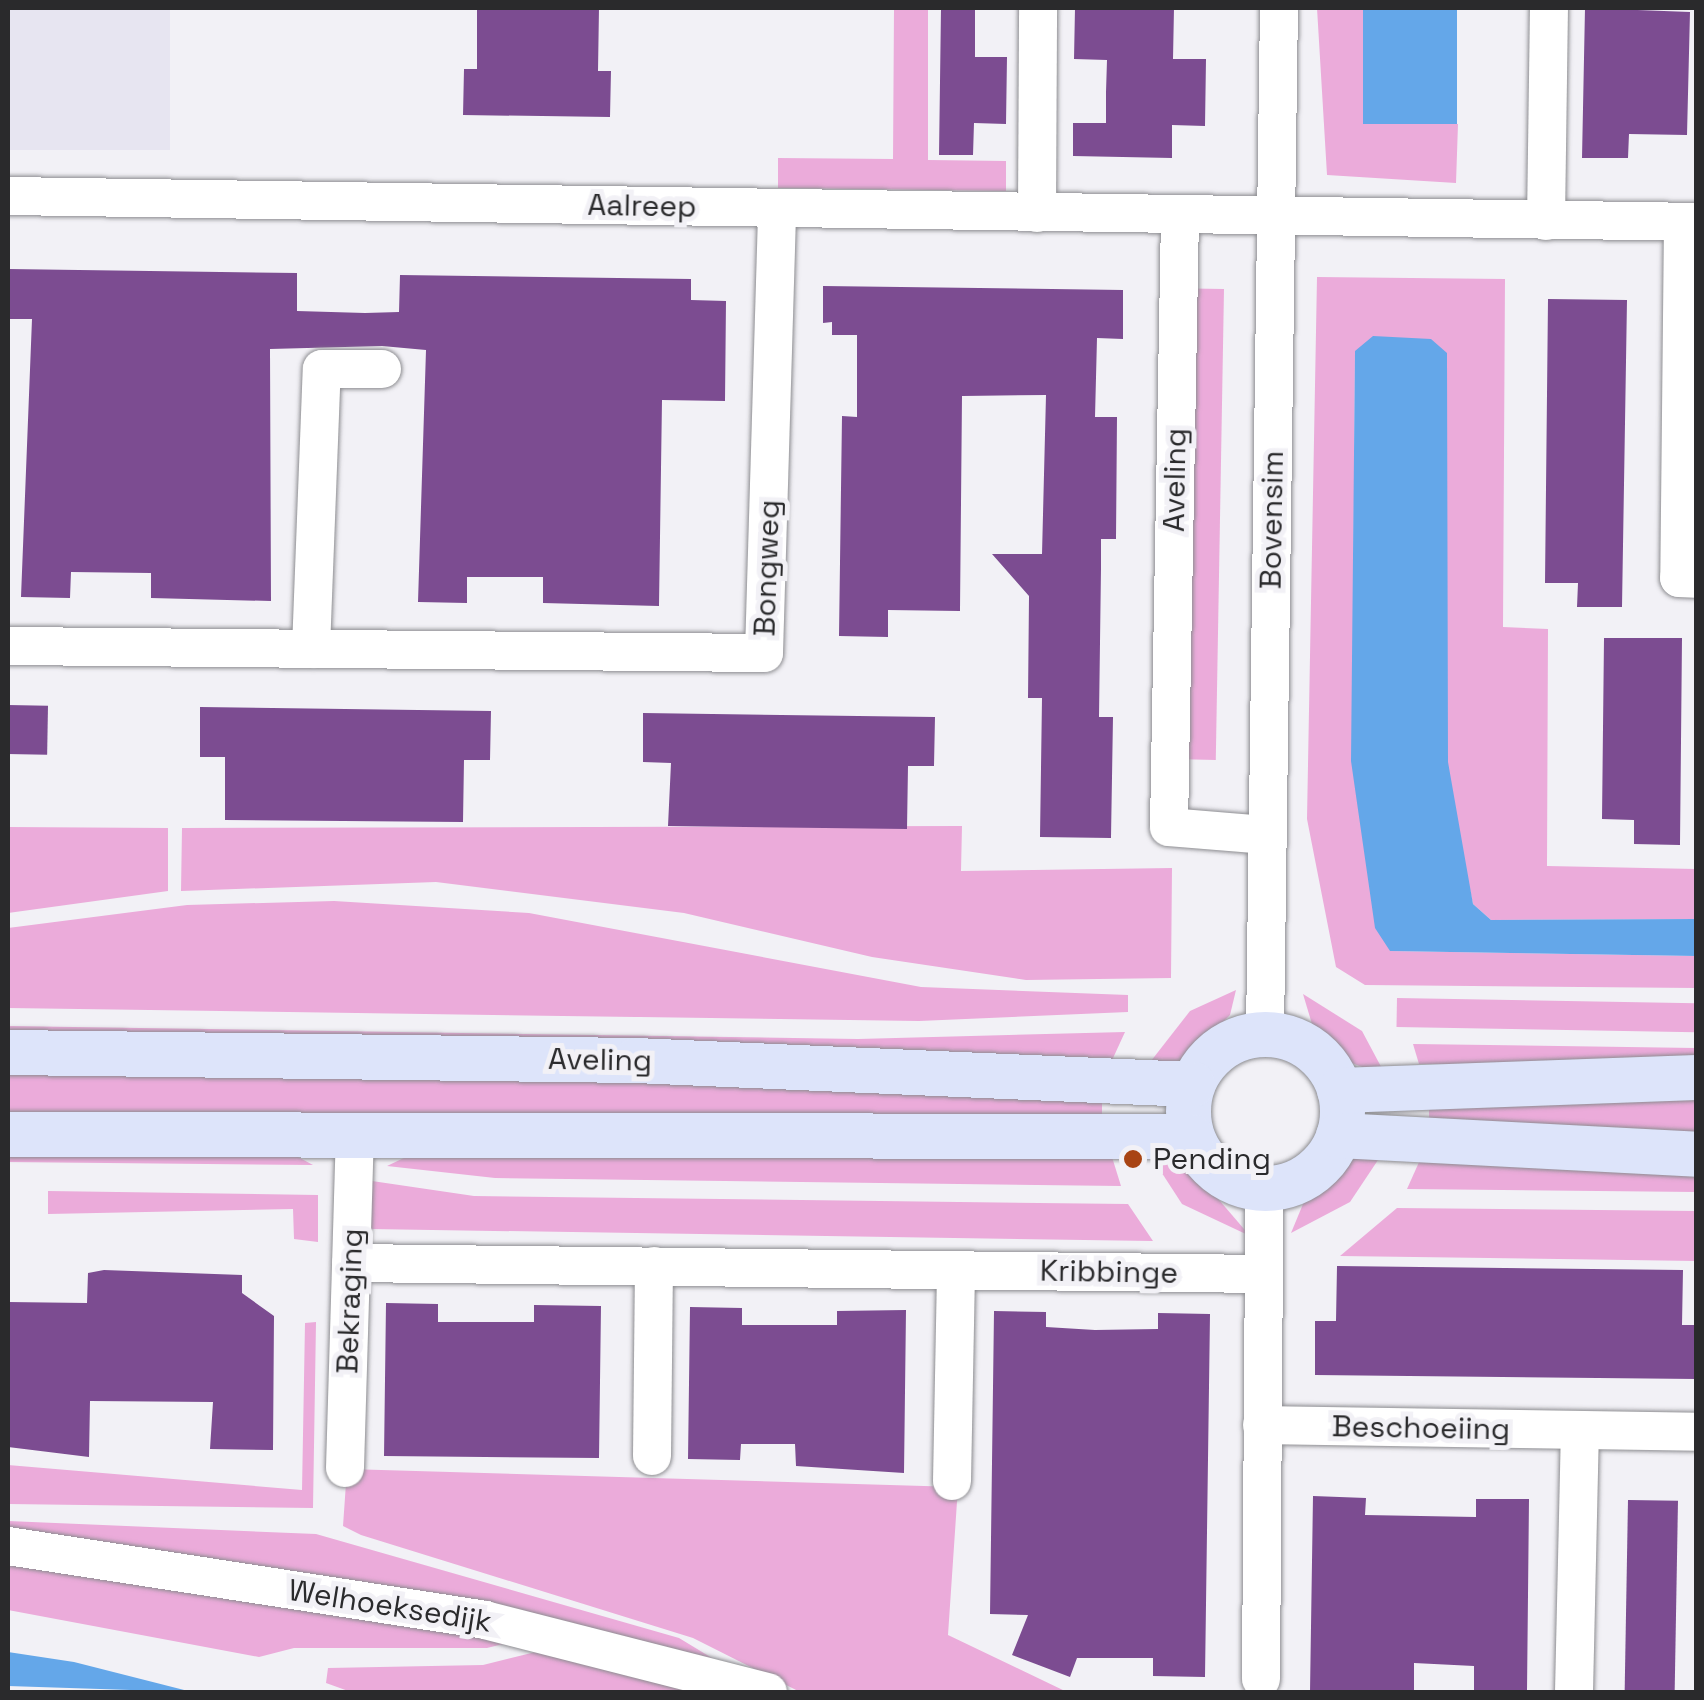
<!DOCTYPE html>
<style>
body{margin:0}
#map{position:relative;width:1704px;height:1700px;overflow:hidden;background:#f2f1f6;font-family:"Space Grotesk",sans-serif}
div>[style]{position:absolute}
.built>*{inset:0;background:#e7e5f1;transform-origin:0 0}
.green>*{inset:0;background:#ebabda;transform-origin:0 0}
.water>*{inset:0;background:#64a7e9;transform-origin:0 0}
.building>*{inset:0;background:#7c4c91;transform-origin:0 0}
.roads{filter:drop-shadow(0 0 2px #8d8d91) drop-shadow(0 0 2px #8d8d91)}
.minor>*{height:38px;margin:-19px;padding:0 19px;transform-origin:19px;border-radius:19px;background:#fff}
.major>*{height:45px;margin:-22.5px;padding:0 22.5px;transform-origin:22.5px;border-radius:22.5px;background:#dde4fa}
.major>.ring{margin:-22.5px;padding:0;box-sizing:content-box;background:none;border:45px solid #dde4fa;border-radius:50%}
.dots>*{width:28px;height:28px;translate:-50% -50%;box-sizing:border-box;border:5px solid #f2f1f6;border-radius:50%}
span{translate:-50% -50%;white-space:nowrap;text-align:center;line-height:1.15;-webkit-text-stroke:10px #f2f1f6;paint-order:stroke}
.street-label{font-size:30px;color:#2a2a2c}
.poi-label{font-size:30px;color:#2a2a2c}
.left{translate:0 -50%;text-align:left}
.frame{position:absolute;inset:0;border:10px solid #2a2a2c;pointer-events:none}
</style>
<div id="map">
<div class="built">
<div style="left:8px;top:8px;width:162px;height:142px"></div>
</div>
<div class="green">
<div style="clip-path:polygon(894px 8px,928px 8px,928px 160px,1006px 161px,1006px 191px,778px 188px,778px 158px,893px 159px)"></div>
<div style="clip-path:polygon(1317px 8px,1363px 8px,1363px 124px,1458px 124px,1456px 183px,1327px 175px)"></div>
<div style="clip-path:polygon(1317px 277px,1505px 279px,1503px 627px,1548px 629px,1547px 866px,1696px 869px,1696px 919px,1491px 920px,1473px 904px,1355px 352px,1353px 641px,1390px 951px,1696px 956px,1696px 988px,1365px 985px,1336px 967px,1307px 819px)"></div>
<div style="left:1224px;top:289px;width:471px;height:32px;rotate:91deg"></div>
<div style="clip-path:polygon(962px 826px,961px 871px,1172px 868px,1171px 978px,1026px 980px,872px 957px,684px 913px,436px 882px,181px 891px,182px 828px)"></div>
<div style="clip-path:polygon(8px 827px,168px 828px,168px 891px,8px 913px)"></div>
<div style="clip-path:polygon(334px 901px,529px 913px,921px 987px,1128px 995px,1128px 1012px,919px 1021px,8px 1008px,8px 928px,187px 905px)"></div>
<div style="clip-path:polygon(1236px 990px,1230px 1015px,1195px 1050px,1182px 1061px,1151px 1061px,1190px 1011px)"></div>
<div style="clip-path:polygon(1303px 994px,1362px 1031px,1386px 1076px,1341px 1059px,1312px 1024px)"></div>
<div style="left:1397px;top:998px;width:299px;height:29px;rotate:1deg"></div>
<div style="clip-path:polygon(8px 1026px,858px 1039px,1125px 1032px,1108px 1069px,8px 1041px)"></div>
<div style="clip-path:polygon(1413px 1044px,1696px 1048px,1696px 1064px,1419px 1064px)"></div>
<div style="clip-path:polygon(8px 1067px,658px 1074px,1102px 1095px,1102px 1122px,8px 1122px)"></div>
<div style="clip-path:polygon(1696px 1089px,1696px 1140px,1429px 1126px,1429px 1099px)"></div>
<div style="clip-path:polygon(1002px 1145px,1003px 1159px,1112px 1157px,1121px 1186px,495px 1178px,387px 1166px,410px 1155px)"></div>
<div style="clip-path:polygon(8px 1147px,287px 1151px,313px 1165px,8px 1162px)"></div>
<div style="clip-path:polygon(1145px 1147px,1178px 1152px,1250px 1236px,1182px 1204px)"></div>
<div style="clip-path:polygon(1424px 1151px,1696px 1167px,1696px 1192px,1407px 1189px)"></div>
<div style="clip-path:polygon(1382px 1154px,1350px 1202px,1291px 1233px,1308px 1192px,1356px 1157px)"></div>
<div style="clip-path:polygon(372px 1181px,474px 1196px,1128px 1204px,1153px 1241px,370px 1229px)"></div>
<div style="clip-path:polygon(48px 1191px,318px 1195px,318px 1242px,294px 1239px,293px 1209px,48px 1214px)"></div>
<div style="clip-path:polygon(1397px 1208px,1696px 1211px,1696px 1261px,1340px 1256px)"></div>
<div style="clip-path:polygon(316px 1322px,313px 1508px,8px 1504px,8px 1465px,302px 1490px,305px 1323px)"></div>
<div style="clip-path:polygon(347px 1469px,958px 1487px,948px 1635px,1067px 1692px,800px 1692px,693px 1638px,361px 1535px,343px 1526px)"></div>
<div style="clip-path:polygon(8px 1521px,316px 1534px,679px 1638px,712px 1658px,510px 1609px,8px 1532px)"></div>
<div style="clip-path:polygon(8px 1553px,535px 1636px,487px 1648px,294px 1648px,259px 1657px,8px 1610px)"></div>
<div style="clip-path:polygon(560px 1646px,706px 1692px,351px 1692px,326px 1683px,328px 1668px,483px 1665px)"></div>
</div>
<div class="water">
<div style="left:1363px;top:8px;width:94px;height:116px"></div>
<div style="clip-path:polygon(1373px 336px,1431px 339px,1447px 353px,1448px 762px,1473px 904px,1491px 920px,1696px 919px,1696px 956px,1390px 951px,1375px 928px,1351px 761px,1355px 351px)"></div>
<div style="clip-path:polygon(8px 1652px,74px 1662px,192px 1692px,8px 1686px)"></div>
</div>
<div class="building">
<div style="clip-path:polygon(477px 8px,599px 8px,598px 71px,611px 71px,610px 117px,463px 115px,464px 69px,477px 69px)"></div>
<div style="clip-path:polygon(941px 8px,975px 8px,975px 57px,1007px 57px,1006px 124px,974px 123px,973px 155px,939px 155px)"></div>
<div style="clip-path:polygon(1075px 8px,1174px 8px,1173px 59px,1206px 59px,1205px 126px,1172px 125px,1172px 158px,1073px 156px,1073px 123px,1106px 123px,1106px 92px,1107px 60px,1074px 59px)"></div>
<div style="clip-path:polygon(1585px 8px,1690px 12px,1687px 135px,1629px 134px,1628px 158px,1582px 158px)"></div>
<div style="clip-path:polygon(8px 269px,297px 273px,297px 311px,365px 313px,399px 312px,400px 275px,691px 279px,691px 300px,726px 301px,725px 401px,662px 400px,659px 606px,543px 603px,543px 577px,467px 577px,467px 603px,418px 602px,426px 350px,382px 346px,270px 349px,271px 601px,151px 598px,151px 573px,71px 572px,70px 598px,21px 597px,32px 319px,8px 319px)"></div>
<div style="clip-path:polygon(823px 286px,1123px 290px,1123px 339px,1097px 338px,1095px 417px,1117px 417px,1116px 539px,1101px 539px,1101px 568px,1099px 717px,1113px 717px,1111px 838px,1040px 837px,1042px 698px,1028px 698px,1029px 596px,992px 554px,1042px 554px,1046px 395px,962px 396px,960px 611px,888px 610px,888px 637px,839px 636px,842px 416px,857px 417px,857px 335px,832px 335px,832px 322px,823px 323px)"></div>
<div style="clip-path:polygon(1548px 299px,1627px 300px,1622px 607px,1577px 607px,1578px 583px,1545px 583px)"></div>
<div style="clip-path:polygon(1604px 638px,1682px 638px,1680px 845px,1634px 844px,1634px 820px,1602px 819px)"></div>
<div style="left:8px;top:705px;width:40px;height:49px;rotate:1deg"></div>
<div style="clip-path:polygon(200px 707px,491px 711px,490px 760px,464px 760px,463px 822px,225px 820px,225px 757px,200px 757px)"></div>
<div style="clip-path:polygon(643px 713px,935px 717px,934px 766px,908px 766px,907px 829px,668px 826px,671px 763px,643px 762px)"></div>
<div style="clip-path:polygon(1337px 1266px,1683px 1270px,1682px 1325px,1696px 1325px,1696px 1379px,1315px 1375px,1315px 1321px,1336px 1321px)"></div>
<div style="clip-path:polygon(104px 1270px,242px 1275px,242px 1293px,274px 1316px,273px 1450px,210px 1449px,213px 1402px,90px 1401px,89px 1457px,8px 1447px,8px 1302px,87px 1303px,88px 1273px)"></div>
<div style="clip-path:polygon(386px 1303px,438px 1304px,438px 1322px,534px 1322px,534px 1305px,601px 1306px,599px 1458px,384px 1456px)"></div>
<div style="clip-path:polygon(690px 1307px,742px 1308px,742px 1325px,837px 1325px,837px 1311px,906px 1310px,904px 1473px,796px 1466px,795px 1444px,741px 1444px,740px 1460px,688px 1459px)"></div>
<div style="clip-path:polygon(994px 1311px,1046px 1312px,1046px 1327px,1095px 1330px,1158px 1329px,1158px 1313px,1210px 1314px,1205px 1677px,1153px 1676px,1153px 1658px,1077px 1658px,1070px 1677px,1012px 1655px,1028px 1615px,990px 1614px)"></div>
<div style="clip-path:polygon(1313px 1496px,1366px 1498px,1365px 1515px,1476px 1517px,1476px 1499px,1529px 1499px,1527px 1692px,1474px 1692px,1474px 1666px,1414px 1663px,1414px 1692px,1310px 1692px)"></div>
<div style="left:1628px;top:1500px;width:50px;height:192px;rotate:1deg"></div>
</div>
<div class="roads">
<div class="minor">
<div style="left:8px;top:196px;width:1688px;rotate:0.88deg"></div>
<div style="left:1037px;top:213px;width:205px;rotate:-89.7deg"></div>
<div style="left:1180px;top:215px;width:612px;rotate:91.03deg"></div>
<div style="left:1169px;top:827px;width:98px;rotate:4.7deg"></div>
<div style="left:1546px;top:221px;width:213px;rotate:-89.2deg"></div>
<div style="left:1683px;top:222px;width:356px;rotate:90.6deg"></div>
<div style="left:1679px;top:578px;width:17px;rotate:3deg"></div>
<div style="left:8px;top:646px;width:756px;rotate:0.53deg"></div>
<div style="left:764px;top:653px;width:444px;rotate:-88.3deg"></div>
<div style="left:311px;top:649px;width:280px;rotate:-87.8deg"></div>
<div style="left:322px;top:369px;width:60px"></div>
<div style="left:1265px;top:1033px;width:1025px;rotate:-89.22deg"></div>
<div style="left:351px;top:1263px;width:911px;rotate:0.69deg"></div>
<div style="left:1262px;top:1425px;width:434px;rotate:0.9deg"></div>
<div style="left:652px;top:1456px;width:190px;rotate:-89.4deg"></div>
<div style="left:345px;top:1468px;width:334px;rotate:-88.3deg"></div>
<div style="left:952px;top:1481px;width:210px;rotate:-88.9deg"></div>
<div style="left:8px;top:1546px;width:483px;rotate:8.8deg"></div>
<div style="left:485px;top:1620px;width:292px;rotate:14.3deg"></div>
<div style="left:1261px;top:1679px;width:491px;rotate:-89.6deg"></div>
<div style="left:1574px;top:1692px;width:262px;rotate:-88.7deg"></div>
</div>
<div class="major">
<div class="ring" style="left:1188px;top:1034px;width:109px;height:109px"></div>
<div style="left:8px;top:1052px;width:627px;rotate:0.73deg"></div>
<div style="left:635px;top:1060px;width:558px;rotate:2.47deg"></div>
<div style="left:1339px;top:1090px;width:357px;rotate:-2.1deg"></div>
<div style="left:8px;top:1134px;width:1183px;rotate:0.1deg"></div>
<div style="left:1338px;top:1135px;width:359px;rotate:3deg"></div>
</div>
</div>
<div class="dots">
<div style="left:1133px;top:1159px;background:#a84414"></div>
</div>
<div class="street-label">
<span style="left:642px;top:206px;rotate:1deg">Aalreep</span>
<span style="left:1175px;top:480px;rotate:-89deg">Aveling</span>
<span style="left:1272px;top:520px;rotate:-89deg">Bovensim</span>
<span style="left:767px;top:568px;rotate:-88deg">Bongweg</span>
<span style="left:600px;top:1060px;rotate:1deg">Aveling</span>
<span style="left:1109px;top:1272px;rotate:1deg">Kribbinge</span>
<span style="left:350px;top:1301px;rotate:-88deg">Bekraging</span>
<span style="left:1421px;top:1428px;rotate:1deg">Beschoeiing</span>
<span style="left:390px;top:1606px;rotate:9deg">Welhoeksedijk</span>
</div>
<div class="poi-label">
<span class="left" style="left:1153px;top:1159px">Pending</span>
</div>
<div class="frame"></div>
</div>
